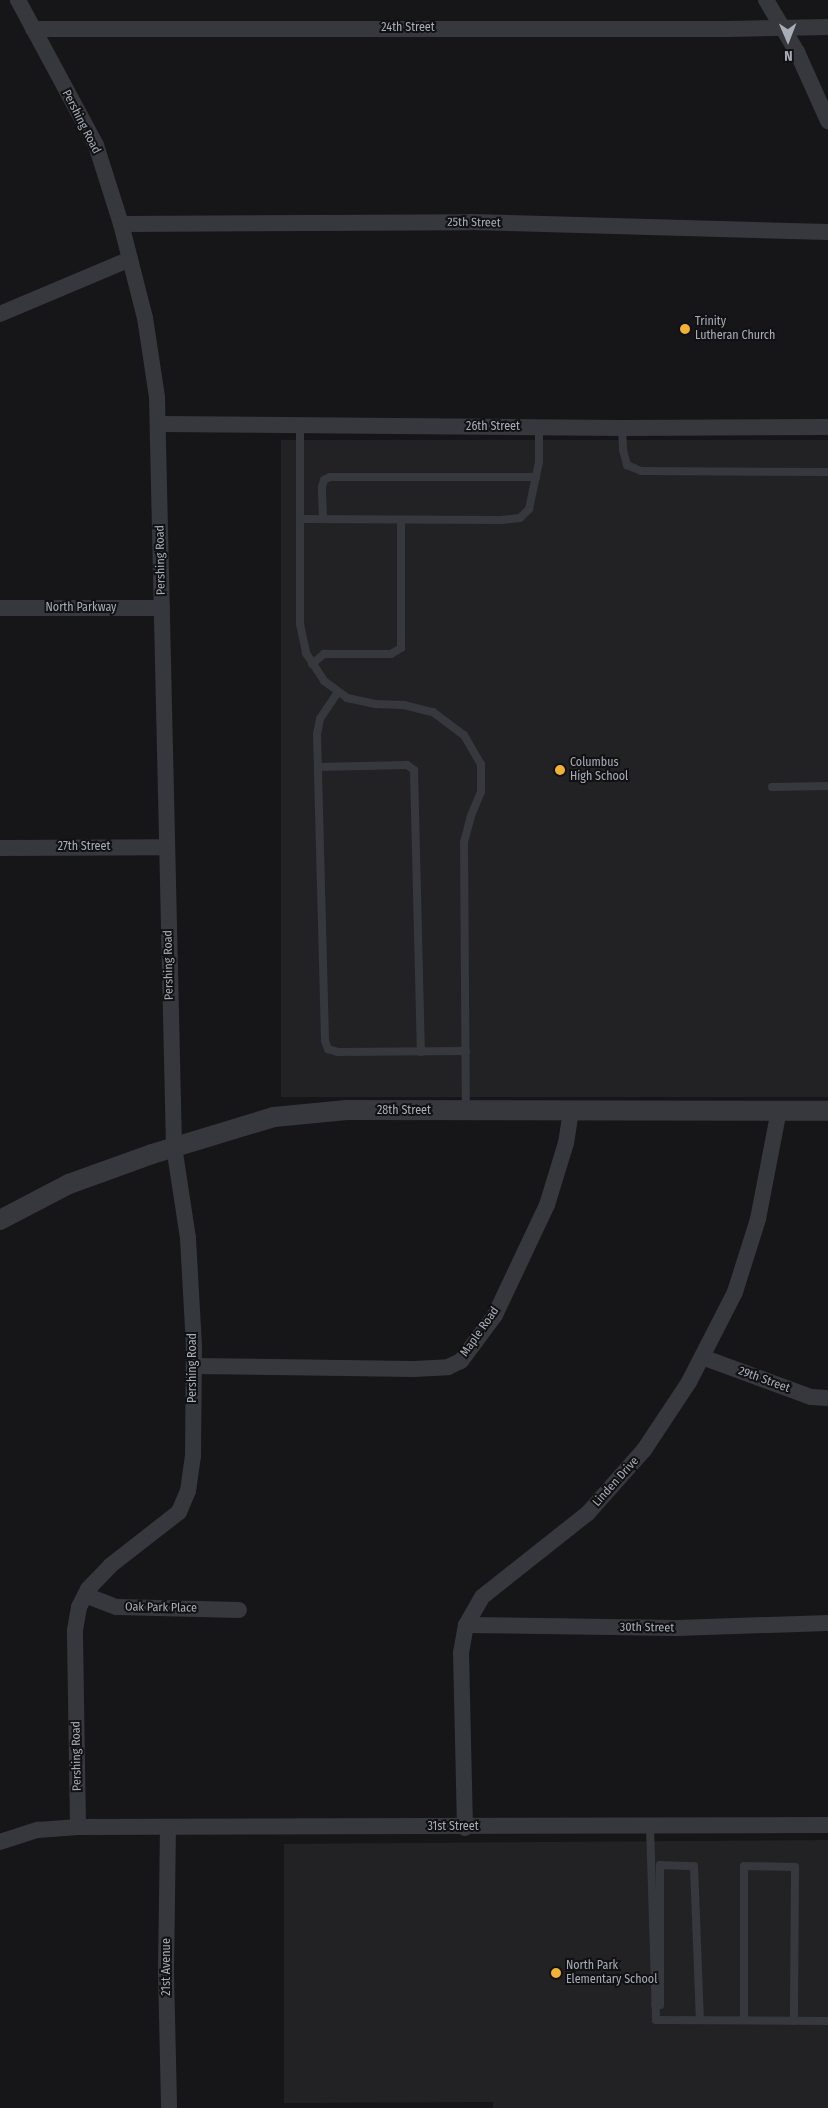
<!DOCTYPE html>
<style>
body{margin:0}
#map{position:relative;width:828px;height:2108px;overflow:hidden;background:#161618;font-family:"Fira Sans Condensed",sans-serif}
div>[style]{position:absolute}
.built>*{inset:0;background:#222225;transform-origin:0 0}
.service>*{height:8px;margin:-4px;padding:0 4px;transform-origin:4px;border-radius:4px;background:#37383d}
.minor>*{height:16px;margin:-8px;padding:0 8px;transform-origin:8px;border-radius:8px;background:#37383d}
.tertiary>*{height:20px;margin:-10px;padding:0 10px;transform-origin:10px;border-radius:10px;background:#37383d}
.dots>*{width:14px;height:14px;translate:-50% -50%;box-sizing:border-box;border:2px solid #111113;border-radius:50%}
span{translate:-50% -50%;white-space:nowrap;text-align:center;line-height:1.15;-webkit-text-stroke:4px #111113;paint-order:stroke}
.street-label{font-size:12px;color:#a8adb8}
.poi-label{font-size:12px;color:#a8adb8}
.left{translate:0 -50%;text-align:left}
.north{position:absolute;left:763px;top:15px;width:50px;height:50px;-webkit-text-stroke:4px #111113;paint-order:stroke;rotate:179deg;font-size:14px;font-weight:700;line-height:20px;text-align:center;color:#a8adb8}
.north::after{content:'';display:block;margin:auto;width:18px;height:22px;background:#a8adb8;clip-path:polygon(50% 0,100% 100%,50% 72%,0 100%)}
</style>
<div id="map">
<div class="built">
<div style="left:828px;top:440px;width:657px;height:547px;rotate:90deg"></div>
<div style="clip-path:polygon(828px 1840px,828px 2108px,493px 2108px,493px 2102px,284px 2103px,284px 1844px)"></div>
</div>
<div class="service">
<div style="left:300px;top:425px;width:199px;rotate:90deg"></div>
<div style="left:300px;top:624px;width:30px;rotate:78deg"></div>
<div style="left:306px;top:653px;width:33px;rotate:57deg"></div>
<div style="left:324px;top:681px;width:29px;rotate:36deg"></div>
<div style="left:347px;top:698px;width:29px;rotate:12deg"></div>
<div style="left:375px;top:704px;width:29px;rotate:2deg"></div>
<div style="left:404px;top:705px;width:30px;rotate:14deg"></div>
<div style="left:433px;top:712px;width:39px;rotate:37deg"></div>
<div style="left:464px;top:735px;width:34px;rotate:60deg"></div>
<div style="left:481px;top:764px;width:28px;rotate:90deg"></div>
<div style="left:481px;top:792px;width:26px;rotate:113deg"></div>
<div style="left:471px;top:816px;width:27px;rotate:105deg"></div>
<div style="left:464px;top:842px;width:267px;rotate:89.6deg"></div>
<div style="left:622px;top:428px;width:22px;rotate:87deg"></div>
<div style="left:623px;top:450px;width:16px;rotate:75deg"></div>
<div style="left:627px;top:465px;width:15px;rotate:23deg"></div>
<div style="left:641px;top:471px;width:187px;rotate:0.3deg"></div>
<div style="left:300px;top:519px;width:201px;rotate:0.3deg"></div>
<div style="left:501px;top:520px;width:19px;rotate:-6deg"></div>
<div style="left:520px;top:518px;width:13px;rotate:-45deg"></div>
<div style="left:529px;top:509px;width:48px;rotate:-78deg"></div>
<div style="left:539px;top:462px;width:35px;rotate:-90deg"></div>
<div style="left:323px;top:519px;width:32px;rotate:-92deg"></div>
<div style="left:322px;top:487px;width:7px;rotate:-74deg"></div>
<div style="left:324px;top:480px;width:7px;rotate:-27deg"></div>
<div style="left:330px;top:477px;width:206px"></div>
<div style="left:312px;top:664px;width:16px;rotate:-40deg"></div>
<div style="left:324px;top:654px;width:67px"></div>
<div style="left:391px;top:654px;width:12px;rotate:-31deg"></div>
<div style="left:401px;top:648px;width:128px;rotate:-90deg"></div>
<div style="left:338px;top:692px;width:32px;rotate:124deg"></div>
<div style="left:320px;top:719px;width:15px;rotate:101deg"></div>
<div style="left:317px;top:734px;width:307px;rotate:88.5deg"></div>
<div style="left:325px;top:1041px;width:9px;rotate:69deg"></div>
<div style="left:328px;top:1049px;width:10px;rotate:17deg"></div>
<div style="left:338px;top:1052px;width:128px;rotate:-0.4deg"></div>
<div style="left:318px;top:767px;width:89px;rotate:-1.3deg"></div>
<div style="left:407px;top:765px;width:9px;rotate:36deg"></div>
<div style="left:414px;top:770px;width:282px;rotate:88.6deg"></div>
<div style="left:772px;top:787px;width:56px;rotate:-1deg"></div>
<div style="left:650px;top:1826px;width:194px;rotate:88.2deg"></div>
<div style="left:656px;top:2020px;width:172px;rotate:0.3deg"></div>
<div style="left:655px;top:2005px;width:5px"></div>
<div style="left:660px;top:2005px;width:140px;rotate:-90deg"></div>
<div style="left:660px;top:1865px;width:34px;rotate:2deg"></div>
<div style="left:694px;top:1866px;width:154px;rotate:87.8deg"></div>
<div style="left:744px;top:2020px;width:154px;rotate:-90deg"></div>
<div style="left:744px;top:1866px;width:51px;rotate:1.1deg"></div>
<div style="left:795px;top:1867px;width:154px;rotate:90.4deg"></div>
</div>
<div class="minor">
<div style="left:766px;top:0;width:61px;rotate:59.2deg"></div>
<div style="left:797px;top:52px;width:76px;rotate:65.8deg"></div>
<div style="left:33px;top:29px;width:696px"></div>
<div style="left:729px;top:29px;width:99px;rotate:-1.2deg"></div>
<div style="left:121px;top:224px;width:350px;rotate:-0.3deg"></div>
<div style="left:471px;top:222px;width:357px;rotate:1.6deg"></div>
<div style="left:0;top:314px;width:141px;rotate:-22.9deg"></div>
<div style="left:158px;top:424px;width:464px;rotate:0.5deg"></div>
<div style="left:622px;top:428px;width:206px;rotate:-0.3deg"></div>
<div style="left:0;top:608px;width:162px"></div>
<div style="left:0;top:848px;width:167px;rotate:-0.3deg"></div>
<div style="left:702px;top:1357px;width:116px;rotate:20.2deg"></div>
<div style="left:811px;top:1397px;width:17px;rotate:3deg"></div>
<div style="left:194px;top:1366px;width:220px;rotate:0.8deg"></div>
<div style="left:414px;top:1369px;width:34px;rotate:-3deg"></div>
<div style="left:448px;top:1367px;width:14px;rotate:-25deg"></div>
<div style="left:461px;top:1361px;width:57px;rotate:-53.5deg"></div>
<div style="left:495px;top:1315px;width:122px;rotate:-64.7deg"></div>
<div style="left:547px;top:1205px;width:65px;rotate:-73deg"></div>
<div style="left:566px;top:1143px;width:33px;rotate:-81deg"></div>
<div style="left:85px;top:1595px;width:34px;rotate:21deg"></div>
<div style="left:117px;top:1607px;width:122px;rotate:1.4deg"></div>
<div style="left:466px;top:1625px;width:211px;rotate:0.8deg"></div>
<div style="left:677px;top:1628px;width:151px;rotate:-1.9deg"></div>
<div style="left:78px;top:1827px;width:750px;rotate:-0.15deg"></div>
<div style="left:168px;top:1827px;width:145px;rotate:90.8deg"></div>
<div style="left:166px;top:1972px;width:136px;rotate:88.7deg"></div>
<div style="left:465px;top:1828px;width:175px;rotate:-91.3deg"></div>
<div style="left:461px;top:1653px;width:28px;rotate:-80deg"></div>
<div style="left:466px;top:1625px;width:32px;rotate:-60deg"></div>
<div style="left:482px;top:1597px;width:135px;rotate:-38.4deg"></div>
<div style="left:588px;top:1513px;width:84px;rotate:-48.4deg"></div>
<div style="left:644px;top:1450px;width:82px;rotate:-56.5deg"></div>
<div style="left:689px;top:1382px;width:101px;rotate:-62.9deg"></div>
<div style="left:735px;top:1292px;width:77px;rotate:-72.5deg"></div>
<div style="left:758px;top:1219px;width:111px;rotate:-79.1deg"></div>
<div style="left:0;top:1842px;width:40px;rotate:-18deg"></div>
<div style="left:38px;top:1830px;width:40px;rotate:-4.3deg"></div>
<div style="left:78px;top:1827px;width:197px;rotate:-90.9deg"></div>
<div style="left:75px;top:1630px;width:23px;rotate:-80deg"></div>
<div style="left:79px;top:1607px;width:20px;rotate:-63deg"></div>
<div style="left:88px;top:1589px;width:33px;rotate:-46deg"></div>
<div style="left:111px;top:1565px;width:86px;rotate:-37.9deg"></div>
<div style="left:179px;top:1512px;width:23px;rotate:-67deg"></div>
<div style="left:188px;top:1491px;width:34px;rotate:-82deg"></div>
<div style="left:193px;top:1457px;width:111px;rotate:-89.5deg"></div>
<div style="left:194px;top:1346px;width:108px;rotate:-93.2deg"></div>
<div style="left:188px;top:1238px;width:92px;rotate:-98.7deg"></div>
<div style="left:174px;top:1147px;width:750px;rotate:-91.3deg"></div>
<div style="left:157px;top:397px;width:80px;rotate:-98.6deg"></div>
<div style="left:145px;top:318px;width:97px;rotate:-104.3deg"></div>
<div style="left:121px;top:224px;width:83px;rotate:-107.6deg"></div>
<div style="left:96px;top:145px;width:165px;rotate:-118.3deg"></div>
</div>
<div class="tertiary">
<div style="left:0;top:1220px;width:78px;rotate:-27.6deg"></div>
<div style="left:69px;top:1184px;width:88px;rotate:-19.9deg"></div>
<div style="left:152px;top:1154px;width:127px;rotate:-16.9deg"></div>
<div style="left:274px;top:1117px;width:73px;rotate:-5.5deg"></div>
<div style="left:347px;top:1110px;width:481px;rotate:0.1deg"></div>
</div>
<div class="dots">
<div style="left:685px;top:329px;background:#f2b134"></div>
<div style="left:560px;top:770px;background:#f2b134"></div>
<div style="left:556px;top:1973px;background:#f2b134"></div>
</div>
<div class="street-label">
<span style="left:408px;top:28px">24th Street</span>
<span style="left:81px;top:122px;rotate:63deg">Pershing Road</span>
<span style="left:474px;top:223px;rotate:1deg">25th Street</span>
<span style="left:493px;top:427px">26th Street</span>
<span style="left:161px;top:560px;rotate:-91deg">Pershing Road</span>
<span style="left:81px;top:608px">North Parkway</span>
<span style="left:84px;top:847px">27th Street</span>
<span style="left:169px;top:965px;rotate:-91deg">Pershing Road</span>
<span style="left:404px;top:1111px">28th Street</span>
<span style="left:480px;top:1332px;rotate:-55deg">Maple Road</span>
<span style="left:193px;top:1368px;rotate:-90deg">Pershing Road</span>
<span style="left:764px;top:1380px;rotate:20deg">29th Street</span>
<span style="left:616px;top:1482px;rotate:-48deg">Linden Drive</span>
<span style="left:161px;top:1608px;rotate:1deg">Oak Park Place</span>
<span style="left:647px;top:1628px;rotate:1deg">30th Street</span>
<span style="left:77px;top:1756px;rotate:-91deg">Pershing Road</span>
<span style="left:453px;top:1827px">31st Street</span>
<span style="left:167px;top:1967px;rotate:-90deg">21st Avenue</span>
</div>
<div class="poi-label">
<span class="left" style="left:695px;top:329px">Trinity<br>Lutheran Church</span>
<span class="left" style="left:570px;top:770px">Columbus<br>High School</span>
<span class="left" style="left:566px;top:1973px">North Park<br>Elementary School</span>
</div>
<div class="north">N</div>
</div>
